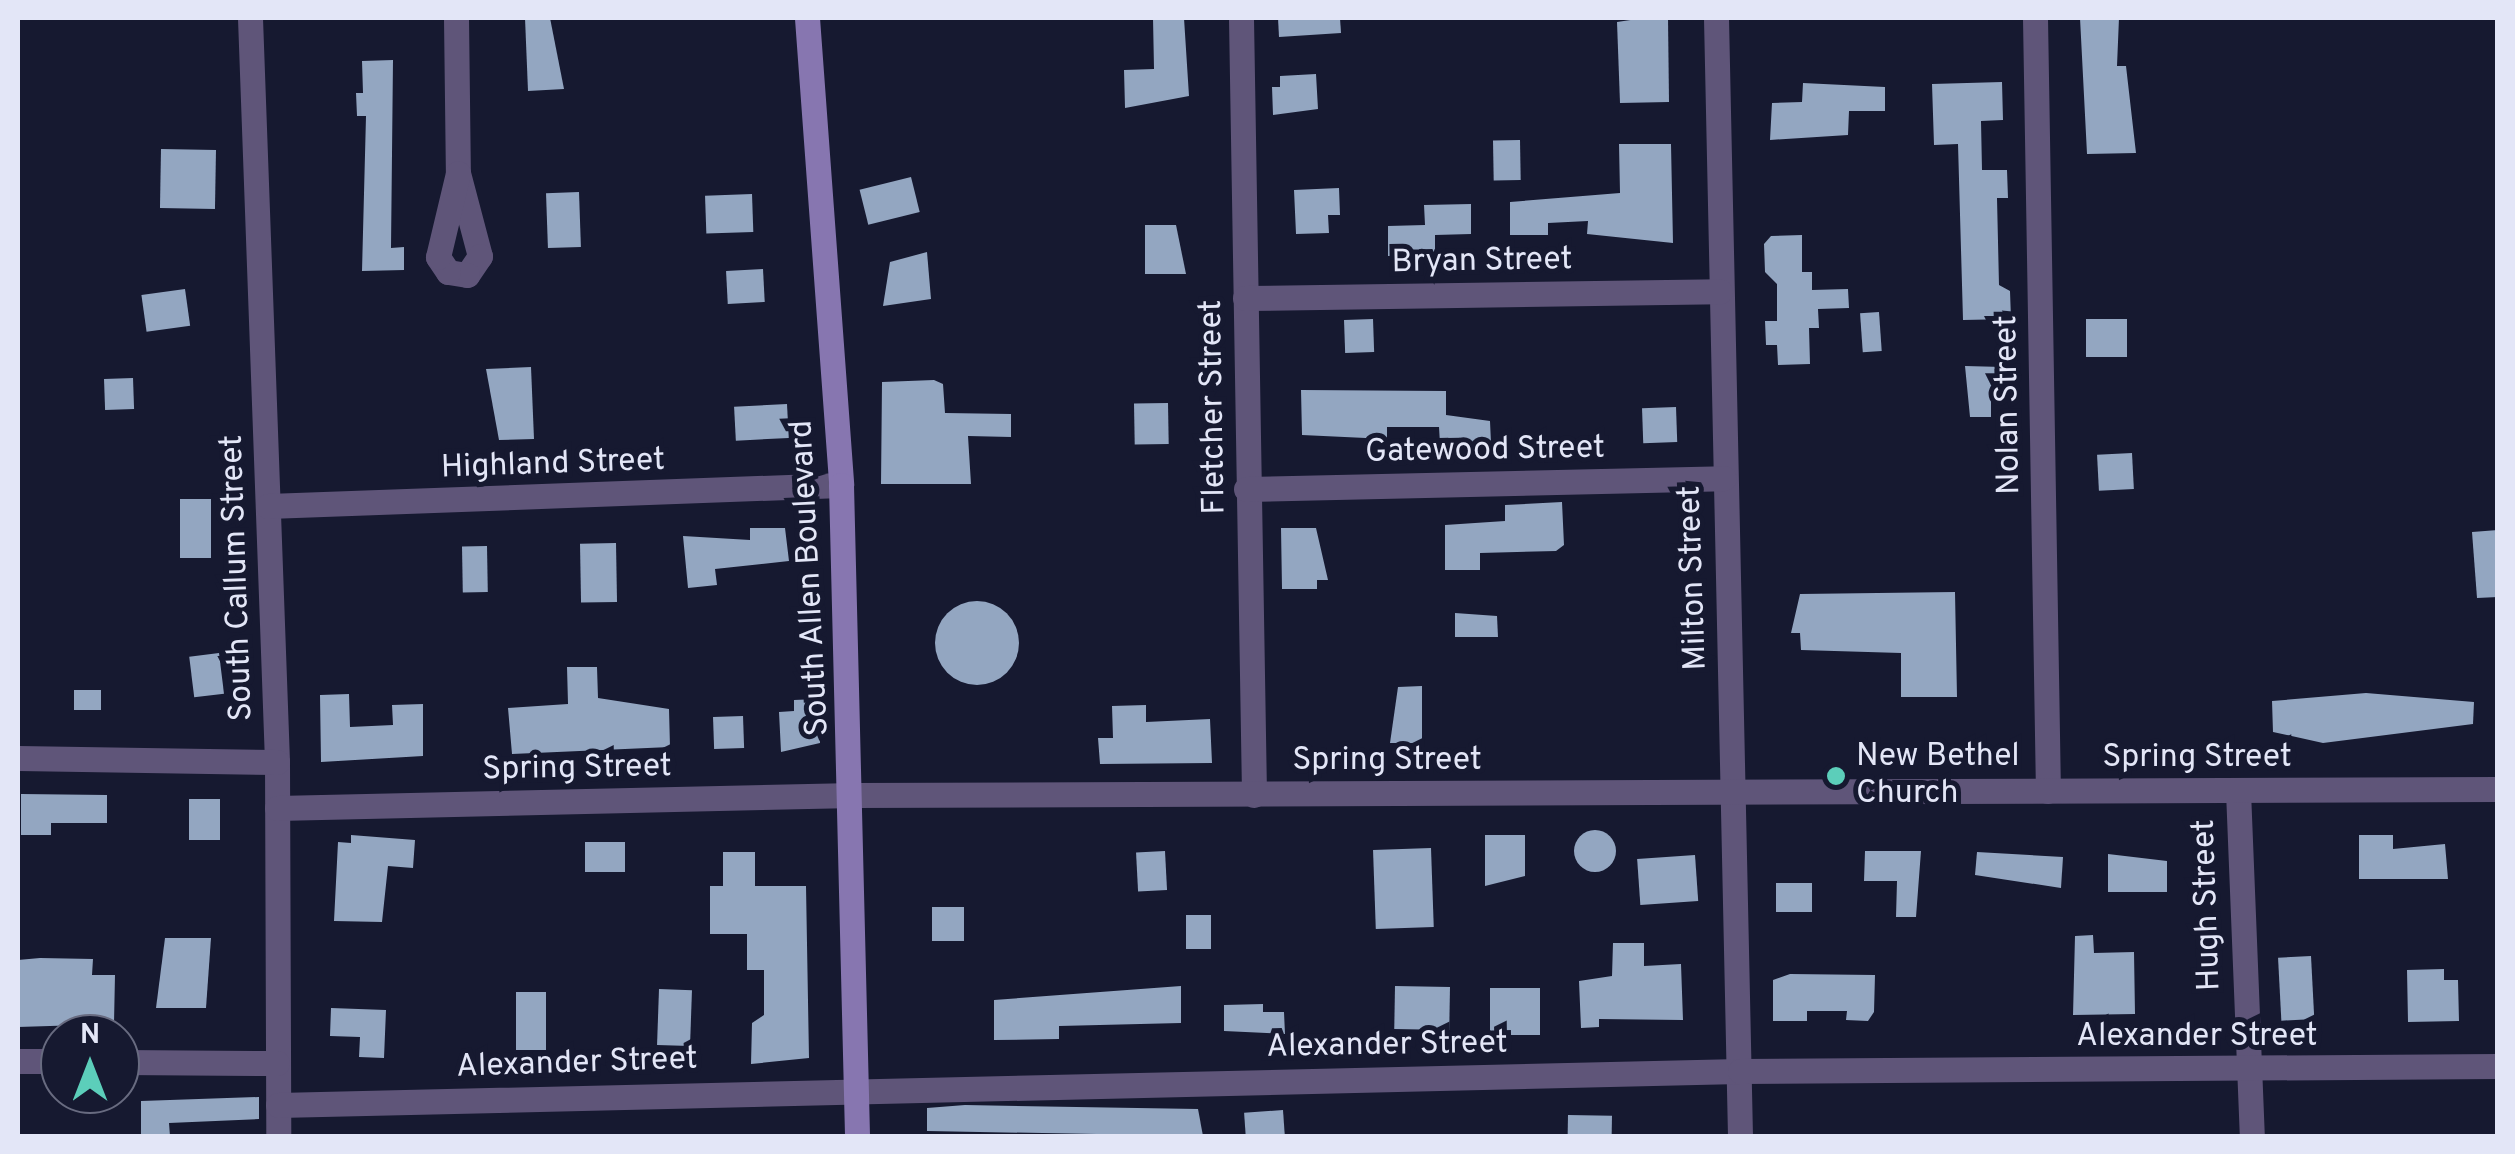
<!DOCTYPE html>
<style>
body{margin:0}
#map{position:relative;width:2515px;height:1154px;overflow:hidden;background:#161930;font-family:Overpass,sans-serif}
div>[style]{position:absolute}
.building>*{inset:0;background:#93a6c1;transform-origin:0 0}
.round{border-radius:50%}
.street>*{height:25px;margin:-12.5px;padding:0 12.5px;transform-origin:12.5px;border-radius:12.5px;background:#5f5579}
.secondary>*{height:25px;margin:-12.5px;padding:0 12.5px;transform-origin:12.5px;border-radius:12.5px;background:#8776b0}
.dots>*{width:28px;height:28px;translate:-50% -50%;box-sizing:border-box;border:5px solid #161930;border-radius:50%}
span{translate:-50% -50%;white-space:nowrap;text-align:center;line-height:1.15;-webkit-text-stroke:10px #161930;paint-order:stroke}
.street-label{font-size:32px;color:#e3e6f7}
.poi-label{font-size:32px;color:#e3e6f7}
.left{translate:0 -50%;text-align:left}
.frame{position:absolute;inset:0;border:20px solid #e3e6f7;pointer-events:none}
.north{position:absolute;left:40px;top:1014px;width:100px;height:100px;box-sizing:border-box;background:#161930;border:2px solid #686b80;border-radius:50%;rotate:0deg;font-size:28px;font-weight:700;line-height:40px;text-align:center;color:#e3e6f7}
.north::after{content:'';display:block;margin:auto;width:35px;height:45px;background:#5cceba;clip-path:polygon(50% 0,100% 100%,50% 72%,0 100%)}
</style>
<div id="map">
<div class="building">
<div style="clip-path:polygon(525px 18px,550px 18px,564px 89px,528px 91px)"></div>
<div style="clip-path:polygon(1153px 18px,1184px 18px,1189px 96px,1125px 108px,1124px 70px,1154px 69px)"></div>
<div style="clip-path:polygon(1278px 18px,1340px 18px,1341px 33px,1279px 37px)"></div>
<div style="clip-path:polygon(1644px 18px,1668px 18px,1669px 102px,1620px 103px,1617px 22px)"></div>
<div style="clip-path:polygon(2080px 18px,2119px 18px,2117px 66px,2126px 66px,2136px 153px,2087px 154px)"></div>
<div style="clip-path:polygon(393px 60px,391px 248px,404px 247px,404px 270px,362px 271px,366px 116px,357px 116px,356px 93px,363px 93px,362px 61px)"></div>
<div style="clip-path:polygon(1316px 74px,1318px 109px,1273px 115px,1272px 87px,1280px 87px,1280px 76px)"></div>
<div style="clip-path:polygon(2002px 82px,2003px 120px,1981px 121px,1982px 170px,2007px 170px,2008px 198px,1997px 198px,1999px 285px,2010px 291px,2011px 319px,1963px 320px,1958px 144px,1934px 145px,1932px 84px)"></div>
<div style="clip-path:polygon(1803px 83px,1885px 87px,1885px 111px,1849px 111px,1848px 135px,1770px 140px,1772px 103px,1802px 102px)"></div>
<div style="left:1520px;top:140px;width:40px;height:27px;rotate:89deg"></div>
<div style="clip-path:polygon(1619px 144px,1671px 144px,1673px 243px,1587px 234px,1588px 221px,1548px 223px,1548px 235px,1510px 235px,1510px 202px,1620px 193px)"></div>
<div style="left:161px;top:149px;width:55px;height:59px;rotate:1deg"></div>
<div style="left:911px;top:177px;width:36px;height:53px;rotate:76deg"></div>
<div style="clip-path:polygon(1339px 188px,1340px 215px,1328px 215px,1329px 233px,1296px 234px,1294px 190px)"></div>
<div style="left:579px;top:192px;width:55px;height:33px;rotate:88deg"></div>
<div style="left:752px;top:194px;width:38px;height:47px;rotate:88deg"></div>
<div style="clip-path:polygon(1471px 204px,1471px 234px,1435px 235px,1435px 255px,1388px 256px,1388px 226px,1425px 225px,1424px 205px)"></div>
<div style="clip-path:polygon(1145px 225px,1176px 225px,1186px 274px,1145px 274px)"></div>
<div style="clip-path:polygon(1802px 235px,1802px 272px,1812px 272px,1812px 290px,1848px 289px,1849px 308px,1818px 309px,1819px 328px,1809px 328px,1810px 364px,1778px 365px,1777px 345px,1766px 345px,1765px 321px,1777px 321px,1777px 284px,1765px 272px,1764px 244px,1771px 236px)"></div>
<div style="clip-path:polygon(927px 252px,931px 299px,883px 306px,890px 262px)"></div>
<div style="left:763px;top:269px;width:33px;height:37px;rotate:87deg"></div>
<div style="left:185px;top:289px;width:37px;height:44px;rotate:82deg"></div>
<div style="left:1879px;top:312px;width:39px;height:19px;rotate:86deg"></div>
<div style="left:1373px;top:319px;width:33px;height:29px;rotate:88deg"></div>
<div style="left:2086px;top:319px;width:41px;height:38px"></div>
<div style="clip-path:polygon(1965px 366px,2003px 367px,2003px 401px,1991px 401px,1991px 417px,1970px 417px)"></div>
<div style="clip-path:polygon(531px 367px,534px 439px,499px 440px,486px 369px)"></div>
<div style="left:133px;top:378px;width:31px;height:29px;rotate:88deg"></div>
<div style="clip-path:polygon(934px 380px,943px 384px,945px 413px,1011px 414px,1011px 437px,968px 436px,971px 484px,881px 484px,882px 382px)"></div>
<div style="clip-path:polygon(1301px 390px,1446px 391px,1446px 415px,1490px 421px,1491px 443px,1452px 449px,1440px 444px,1439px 427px,1387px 427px,1387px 439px,1302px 435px)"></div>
<div style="left:1168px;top:403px;width:41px;height:34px;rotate:89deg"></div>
<div style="left:787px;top:404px;width:34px;height:53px;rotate:87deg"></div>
<div style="left:1676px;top:407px;width:35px;height:34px;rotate:88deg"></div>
<div style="left:2132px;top:453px;width:36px;height:35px;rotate:87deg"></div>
<div style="left:180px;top:499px;width:31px;height:59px"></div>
<div style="clip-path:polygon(1562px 502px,1564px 545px,1556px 551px,1480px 553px,1480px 570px,1445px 570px,1445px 525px,1505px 521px,1505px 505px)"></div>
<div style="clip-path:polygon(750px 528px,785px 528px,789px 561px,715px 569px,717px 585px,688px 588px,683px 536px,750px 540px)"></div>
<div style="clip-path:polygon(1281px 528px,1316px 528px,1328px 580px,1317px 580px,1317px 589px,1282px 589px)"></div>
<div style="clip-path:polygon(2498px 530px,2498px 597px,2477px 598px,2472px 532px)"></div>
<div style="left:616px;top:543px;width:59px;height:36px;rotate:89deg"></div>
<div style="left:487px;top:546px;width:46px;height:25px;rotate:89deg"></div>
<div style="clip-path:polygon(1955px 592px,1957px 697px,1901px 697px,1901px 653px,1801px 650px,1800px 633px,1791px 633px,1800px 594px)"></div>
<div class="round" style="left:935px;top:601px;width:84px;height:84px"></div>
<div style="clip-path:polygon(1455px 613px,1497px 616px,1498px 637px,1455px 637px)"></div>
<div style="left:219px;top:653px;width:41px;height:30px;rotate:83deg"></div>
<div style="clip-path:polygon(567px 667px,597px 667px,598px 698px,669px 709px,670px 747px,512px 754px,508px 708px,568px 704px)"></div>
<div style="clip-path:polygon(1422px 686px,1422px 743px,1390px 743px,1398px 687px)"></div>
<div style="left:74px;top:690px;width:27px;height:20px"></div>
<div style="clip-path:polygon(2366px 693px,2474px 702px,2473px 724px,2323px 743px,2273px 732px,2272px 701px)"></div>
<div style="clip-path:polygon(349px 694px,350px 727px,393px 725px,392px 705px,423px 704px,423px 756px,321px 762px,320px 695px)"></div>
<div style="clip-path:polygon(818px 699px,820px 743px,781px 752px,779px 712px,794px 711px,794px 700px)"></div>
<div style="clip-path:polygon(1146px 705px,1146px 722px,1210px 719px,1212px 763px,1100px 764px,1098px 738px,1113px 738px,1112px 706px)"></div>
<div style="left:743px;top:716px;width:32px;height:30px;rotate:88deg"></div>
<div style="clip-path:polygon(21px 794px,107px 795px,107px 823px,51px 823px,51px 835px,21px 835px)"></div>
<div style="left:189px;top:799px;width:31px;height:41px"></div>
<div class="round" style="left:1574px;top:830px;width:42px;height:42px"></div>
<div style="clip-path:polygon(351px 835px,415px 840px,413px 868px,388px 866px,382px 922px,334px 921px,338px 842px,351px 843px)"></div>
<div style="clip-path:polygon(1485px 835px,1525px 835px,1525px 876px,1485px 886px)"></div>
<div style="clip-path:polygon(2359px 835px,2393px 835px,2393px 849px,2445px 844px,2448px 879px,2359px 879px)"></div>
<div style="left:625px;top:842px;width:30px;height:40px;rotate:90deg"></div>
<div style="left:1431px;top:848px;width:79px;height:58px;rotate:88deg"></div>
<div style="left:1165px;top:851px;width:39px;height:29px;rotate:87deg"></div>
<div style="clip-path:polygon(1865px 851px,1921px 851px,1916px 917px,1896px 917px,1897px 881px,1864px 881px)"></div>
<div style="clip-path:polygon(723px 852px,755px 852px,755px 886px,806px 886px,809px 1058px,751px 1064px,752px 1023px,764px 1015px,764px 970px,747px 970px,747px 934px,710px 934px,710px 886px,723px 886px)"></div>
<div style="clip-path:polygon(1977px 852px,2063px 857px,2061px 888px,1975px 875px)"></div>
<div style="clip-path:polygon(2108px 854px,2167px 861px,2167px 892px,2108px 892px)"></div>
<div style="left:1695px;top:855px;width:46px;height:58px;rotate:86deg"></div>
<div style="left:1812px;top:883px;width:29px;height:36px;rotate:90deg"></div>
<div style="left:932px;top:907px;width:32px;height:34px"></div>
<div style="left:1186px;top:915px;width:25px;height:34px"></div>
<div style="clip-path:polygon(2093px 935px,2094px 953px,2134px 952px,2135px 1014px,2073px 1015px,2075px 936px)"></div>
<div style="clip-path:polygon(165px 938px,211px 938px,206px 1008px,156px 1008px)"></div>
<div style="clip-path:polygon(1613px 943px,1644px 943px,1644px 966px,1681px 964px,1683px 1020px,1599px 1019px,1599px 1027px,1581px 1028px,1579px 981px,1612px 976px)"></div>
<div style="left:2311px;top:956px;width:63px;height:33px;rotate:87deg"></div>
<div style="clip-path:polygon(40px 958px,93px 959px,92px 975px,115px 975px,114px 1024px,18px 1027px,18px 960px)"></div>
<div style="clip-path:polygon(2444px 969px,2444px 980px,2458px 980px,2459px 1021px,2408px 1022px,2407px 970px)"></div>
<div style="clip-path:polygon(1790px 974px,1875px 975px,1874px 1012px,1868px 1021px,1846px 1020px,1847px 1011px,1807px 1011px,1807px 1021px,1773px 1021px,1773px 980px)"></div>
<div style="clip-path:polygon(1181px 986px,1181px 1023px,1059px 1026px,1059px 1039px,994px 1040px,994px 1000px)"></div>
<div style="left:1395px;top:986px;width:55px;height:43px;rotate:1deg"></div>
<div style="left:1540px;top:988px;width:47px;height:50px;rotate:90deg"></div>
<div style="left:659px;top:989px;width:33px;height:56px;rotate:2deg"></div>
<div style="left:516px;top:992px;width:30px;height:58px"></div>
<div style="clip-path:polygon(1263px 1004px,1263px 1012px,1284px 1012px,1285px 1034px,1224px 1031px,1224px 1005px)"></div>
<div style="clip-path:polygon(331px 1008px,386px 1010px,384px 1058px,359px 1057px,360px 1037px,330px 1036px)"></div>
<div style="clip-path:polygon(259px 1097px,259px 1119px,169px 1123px,170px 1136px,141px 1136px,141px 1101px)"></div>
<div style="clip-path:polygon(965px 1105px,1198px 1109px,1203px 1136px,927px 1131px,927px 1108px)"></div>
<div style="left:1283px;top:1110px;width:26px;height:39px;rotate:86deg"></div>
<div style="left:1568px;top:1115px;width:44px;height:21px;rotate:1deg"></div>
</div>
<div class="street">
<div style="left:250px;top:18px;width:744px;rotate:87.92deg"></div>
<div style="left:277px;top:762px;width:374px;rotate:89.8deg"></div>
<div style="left:456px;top:18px;width:155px;rotate:89.3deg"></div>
<div style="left:458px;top:173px;width:86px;rotate:75.2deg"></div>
<div style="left:480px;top:256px;width:23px;rotate:124deg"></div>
<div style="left:467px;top:275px;width:19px;rotate:-171deg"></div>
<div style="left:448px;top:272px;width:18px;rotate:-124deg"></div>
<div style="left:438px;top:257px;width:86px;rotate:-76.6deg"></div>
<div style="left:1241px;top:18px;width:777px;rotate:89.04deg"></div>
<div style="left:1716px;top:18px;width:1118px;rotate:88.77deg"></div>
<div style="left:2035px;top:18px;width:773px;rotate:89.04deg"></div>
<div style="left:1245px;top:298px;width:475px;rotate:-0.8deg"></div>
<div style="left:1246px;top:489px;width:478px;rotate:-1.3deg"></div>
<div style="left:268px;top:506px;width:573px;rotate:-2.1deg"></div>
<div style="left:18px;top:758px;width:259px;rotate:0.9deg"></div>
<div style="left:2238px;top:791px;width:345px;rotate:87.7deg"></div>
<div style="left:277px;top:808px;width:577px;rotate:-1.29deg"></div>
<div style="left:854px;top:795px;width:1644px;rotate:-0.21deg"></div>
<div style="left:18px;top:1061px;width:42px"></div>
<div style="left:120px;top:1062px;width:157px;rotate:0.4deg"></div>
<div style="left:278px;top:1105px;width:1462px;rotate:-1.33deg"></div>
<div style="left:1740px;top:1071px;width:758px;rotate:-0.38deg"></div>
</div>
<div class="secondary">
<div style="left:807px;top:18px;width:468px;rotate:85.8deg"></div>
<div style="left:841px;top:485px;width:651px;rotate:88.59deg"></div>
</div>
<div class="dots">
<div style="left:1836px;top:776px;background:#5cceba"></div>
</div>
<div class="street-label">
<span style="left:1482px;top:262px;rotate:-1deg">Bryan Street</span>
<span style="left:2009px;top:405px;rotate:-91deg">Nolan Street</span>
<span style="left:1214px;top:407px;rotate:-91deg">Fletcher Street</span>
<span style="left:1485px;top:451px;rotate:-1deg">Gatewood Street</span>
<span style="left:553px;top:465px;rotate:-2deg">Highland Street</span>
<span style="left:238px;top:578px;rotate:-92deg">South Callum Street</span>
<span style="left:811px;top:578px;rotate:-93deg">South Allen Boulevard</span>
<span style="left:1694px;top:578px;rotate:-92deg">Milton Street</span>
<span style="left:2197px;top:758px">Spring Street</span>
<span style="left:1387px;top:761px">Spring Street</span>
<span style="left:577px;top:769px;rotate:-1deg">Spring Street</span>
<span style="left:2208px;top:905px;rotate:-92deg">Hugh Street</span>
<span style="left:2197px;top:1037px">Alexander Street</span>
<span style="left:1387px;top:1046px;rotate:-1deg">Alexander Street</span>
<span style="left:577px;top:1064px;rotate:-2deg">Alexander Street</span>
</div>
<div class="poi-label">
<span class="left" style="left:1856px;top:776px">New Bethel<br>Church</span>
</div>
<div class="frame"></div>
<div class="north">N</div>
</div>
